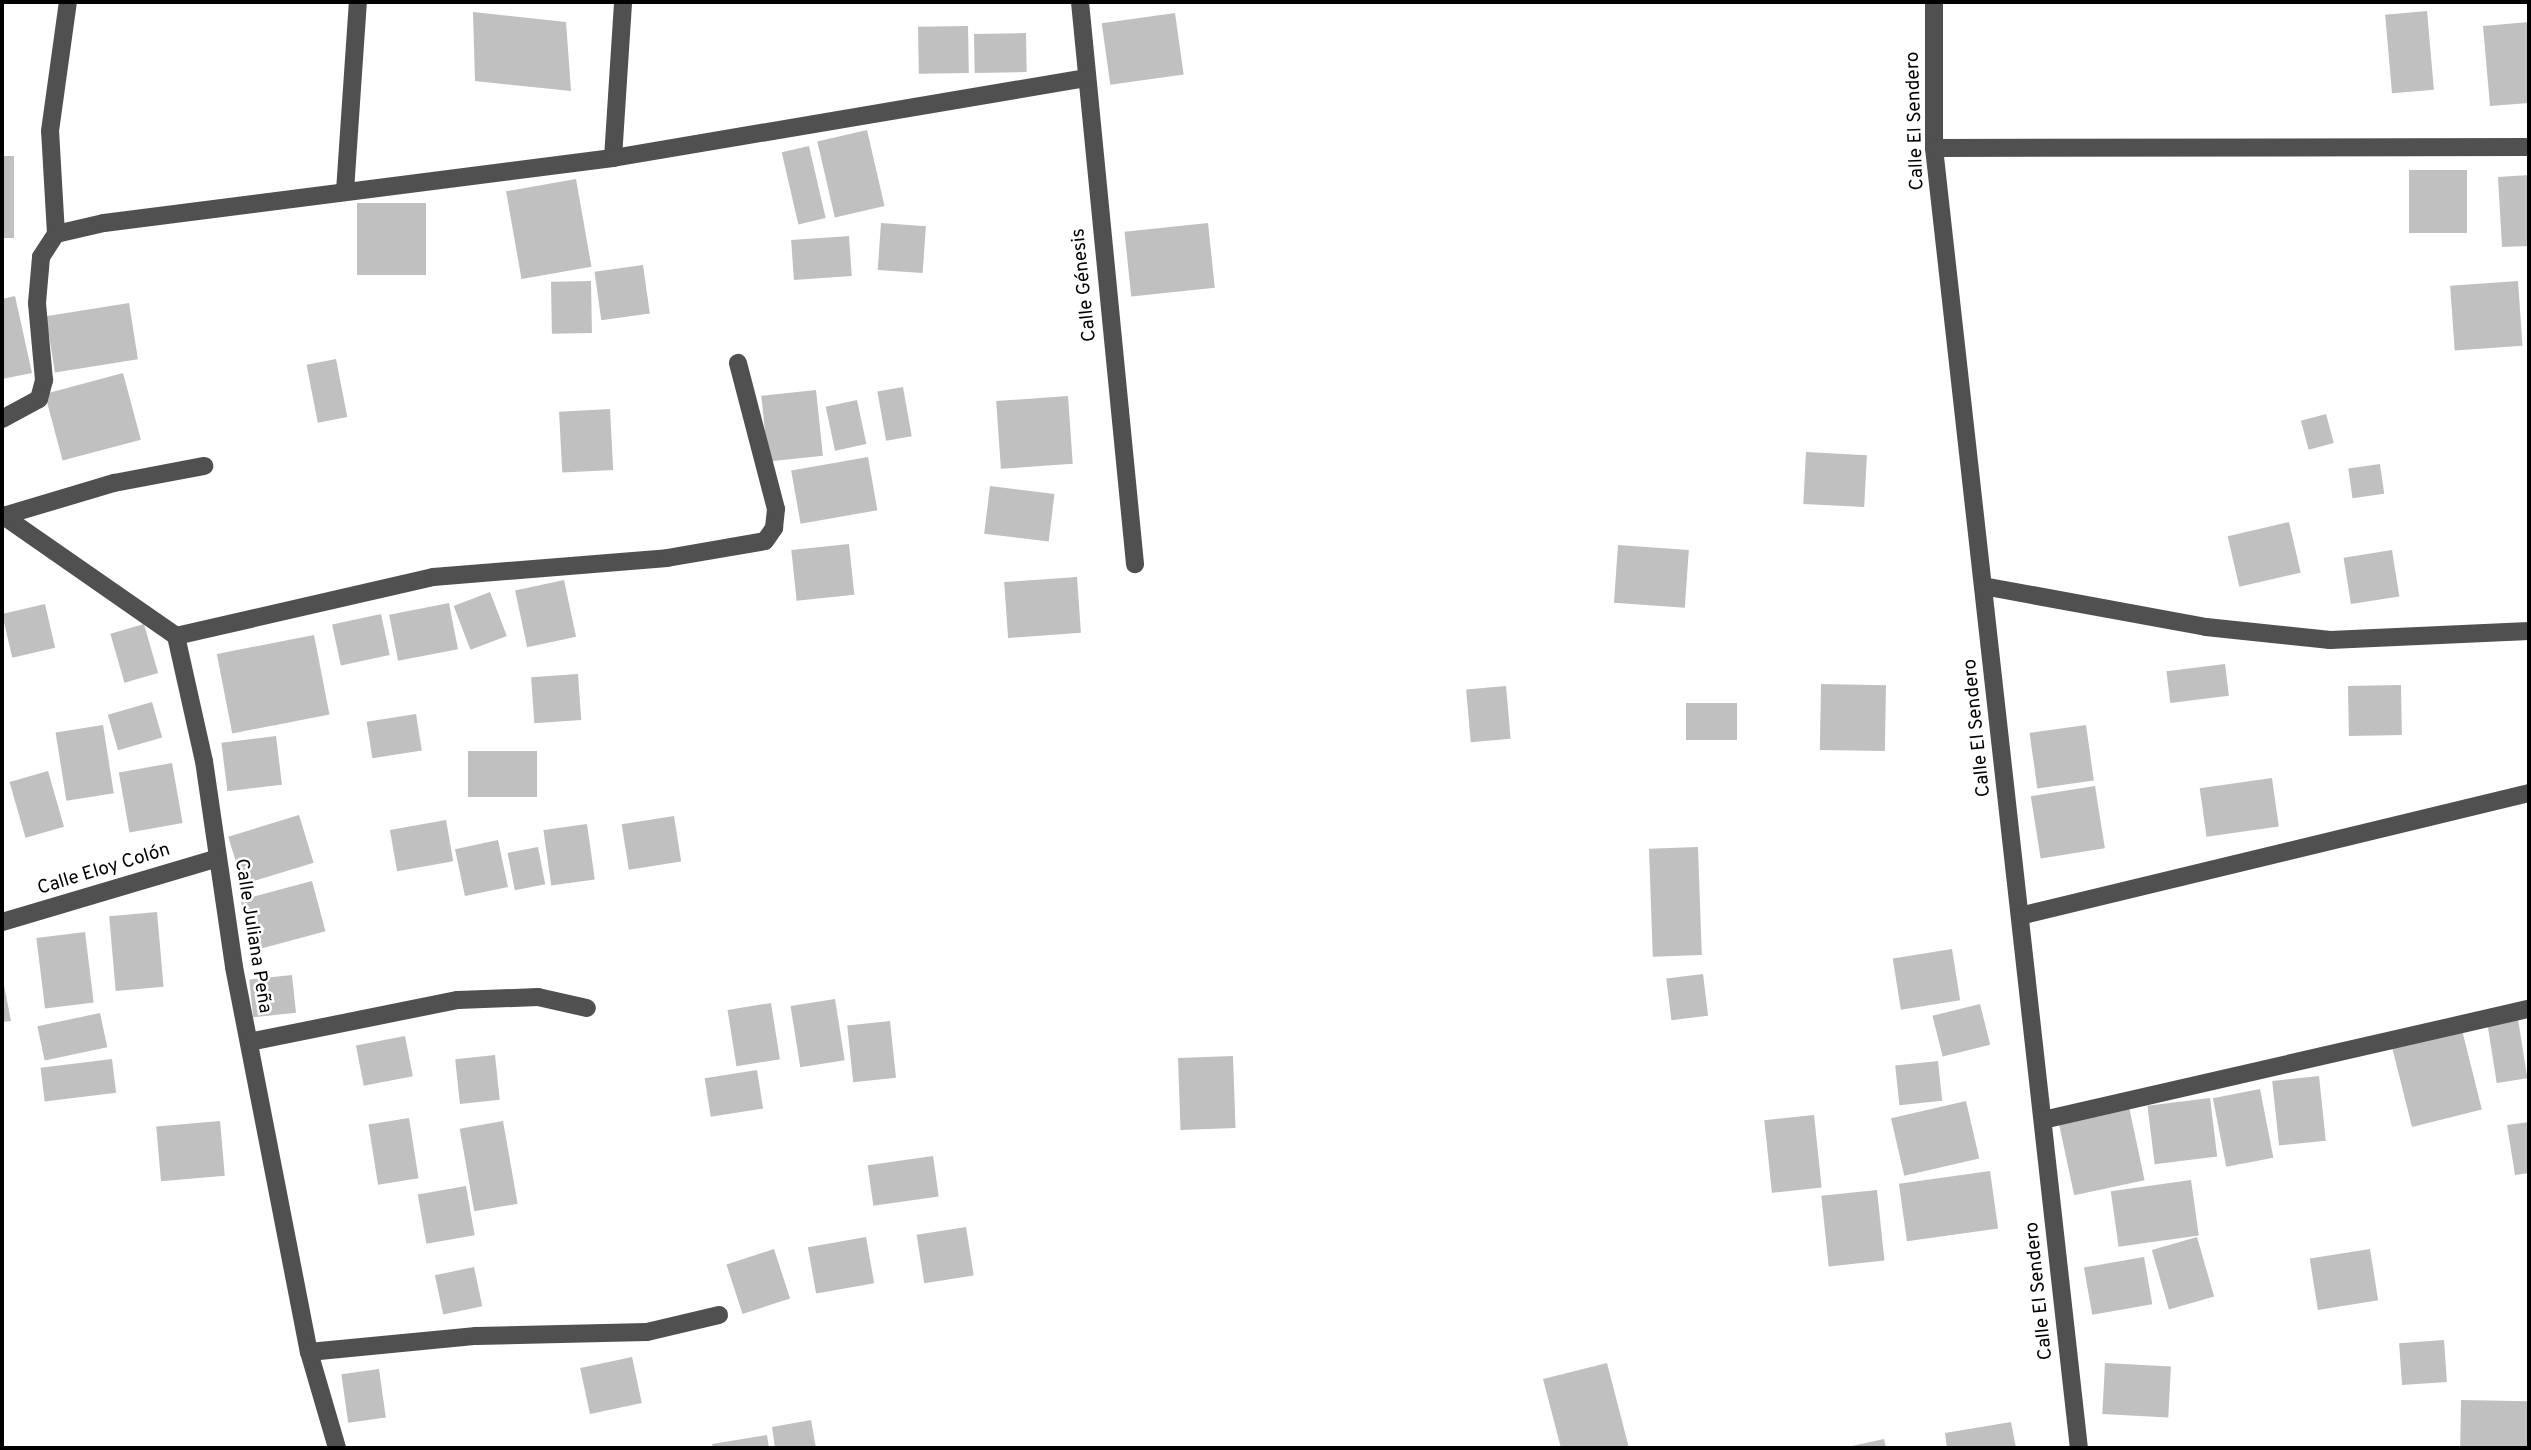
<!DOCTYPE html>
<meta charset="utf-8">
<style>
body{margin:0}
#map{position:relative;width:2531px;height:1450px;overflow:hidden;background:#fff;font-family:Overpass,sans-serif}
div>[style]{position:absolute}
.building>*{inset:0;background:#c0c0c0;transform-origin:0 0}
.minor>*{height:18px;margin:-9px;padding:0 9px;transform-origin:9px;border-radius:9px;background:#505050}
span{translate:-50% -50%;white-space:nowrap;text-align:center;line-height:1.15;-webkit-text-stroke:5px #fff;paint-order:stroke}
.street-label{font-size:19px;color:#000}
.frame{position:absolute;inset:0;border:4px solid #000;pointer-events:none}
</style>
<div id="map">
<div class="building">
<div style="left:2427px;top:11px;width:79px;height:42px;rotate:85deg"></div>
<div style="clip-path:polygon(473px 12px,566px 22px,571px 91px,475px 81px)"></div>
<div style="left:1175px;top:13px;width:62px;height:74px;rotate:82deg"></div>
<div style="clip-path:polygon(2529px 22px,2529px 103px,2490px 106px,2483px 26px)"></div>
<div style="left:968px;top:26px;width:47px;height:50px;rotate:89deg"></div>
<div style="left:1026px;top:33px;width:39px;height:52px;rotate:89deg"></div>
<div style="left:867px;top:130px;width:78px;height:51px;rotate:77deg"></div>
<div style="left:809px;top:146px;width:74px;height:28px;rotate:77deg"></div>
<div style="left:2px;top:156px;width:12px;height:82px"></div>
<div style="left:2409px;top:170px;width:58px;height:63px"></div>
<div style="clip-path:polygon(2529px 175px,2529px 246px,2502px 247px,2498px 177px)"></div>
<div style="left:576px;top:179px;width:89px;height:71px;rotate:80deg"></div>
<div style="left:357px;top:203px;width:69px;height:72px"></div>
<div style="left:881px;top:223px;width:45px;height:47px;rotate:4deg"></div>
<div style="left:1208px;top:223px;width:65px;height:84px;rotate:84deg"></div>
<div style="left:849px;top:236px;width:40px;height:58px;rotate:86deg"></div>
<div style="left:643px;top:265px;width:49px;height:49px;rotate:82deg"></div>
<div style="left:591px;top:281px;width:52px;height:40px;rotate:89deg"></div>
<div style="left:2518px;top:281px;width:65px;height:68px;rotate:86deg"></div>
<div style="clip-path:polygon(15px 296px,32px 373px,2px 379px,2px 299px)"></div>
<div style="left:129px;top:303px;width:57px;height:84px;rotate:81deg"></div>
<div style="left:336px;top:359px;width:59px;height:30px;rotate:79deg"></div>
<div style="left:123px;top:373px;width:69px;height:81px;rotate:75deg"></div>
<div style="left:903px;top:387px;width:50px;height:26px;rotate:80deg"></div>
<div style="left:816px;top:390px;width:66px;height:55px;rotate:84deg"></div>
<div style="left:1068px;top:396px;width:68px;height:72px;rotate:86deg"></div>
<div style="left:857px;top:400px;width:45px;height:32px;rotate:78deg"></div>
<div style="left:610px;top:409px;width:61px;height:51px;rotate:87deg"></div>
<div style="left:2326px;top:414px;width:30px;height:26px;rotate:75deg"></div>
<div style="left:1806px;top:452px;width:61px;height:52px;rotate:3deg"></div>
<div style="left:868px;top:457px;width:54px;height:78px;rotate:80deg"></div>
<div style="left:2380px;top:464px;width:30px;height:32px;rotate:82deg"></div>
<div style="left:990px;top:486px;width:65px;height:48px;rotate:7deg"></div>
<div style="left:2289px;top:522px;width:52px;height:63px;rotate:77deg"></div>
<div style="left:849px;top:544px;width:51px;height:58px;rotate:84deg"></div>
<div style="left:1618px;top:545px;width:71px;height:58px;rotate:4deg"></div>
<div style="left:2392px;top:550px;width:47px;height:49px;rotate:81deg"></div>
<div style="left:1077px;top:577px;width:56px;height:73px;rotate:86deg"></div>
<div style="left:564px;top:580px;width:58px;height:50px;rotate:78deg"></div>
<div style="left:490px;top:592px;width:47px;height:39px;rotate:69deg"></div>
<div style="left:449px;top:603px;width:47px;height:61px;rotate:79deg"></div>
<div style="left:45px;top:604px;width:45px;height:44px;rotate:77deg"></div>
<div style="left:381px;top:614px;width:42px;height:50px;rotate:78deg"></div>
<div style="left:144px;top:624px;width:51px;height:35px;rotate:74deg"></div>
<div style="left:314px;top:635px;width:81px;height:99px;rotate:79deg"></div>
<div style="left:2225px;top:664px;width:32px;height:59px;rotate:83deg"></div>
<div style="left:578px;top:674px;width:46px;height:47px;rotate:86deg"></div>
<div style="left:1821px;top:684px;width:65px;height:66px;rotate:1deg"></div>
<div style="left:2401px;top:685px;width:50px;height:53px;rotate:89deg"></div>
<div style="left:1506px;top:686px;width:53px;height:40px;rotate:85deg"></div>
<div style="left:152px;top:702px;width:37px;height:46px;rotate:74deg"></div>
<div style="left:1737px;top:703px;width:37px;height:51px;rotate:90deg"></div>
<div style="left:416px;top:714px;width:37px;height:50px;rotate:81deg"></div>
<div style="left:103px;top:725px;width:69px;height:48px;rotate:81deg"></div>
<div style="left:2086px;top:725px;width:56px;height:57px;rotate:82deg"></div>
<div style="left:276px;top:736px;width:49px;height:55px;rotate:83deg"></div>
<div style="left:537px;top:751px;width:46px;height:69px;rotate:90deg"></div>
<div style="left:172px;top:763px;width:61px;height:54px;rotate:80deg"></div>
<div style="left:48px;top:771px;width:58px;height:40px;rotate:74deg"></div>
<div style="left:2272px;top:778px;width:49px;height:73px;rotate:82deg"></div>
<div style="left:2095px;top:786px;width:63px;height:65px;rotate:81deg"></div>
<div style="left:299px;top:815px;width:50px;height:74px;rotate:73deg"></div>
<div style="left:674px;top:816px;width:46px;height:53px;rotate:81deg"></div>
<div style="left:446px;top:820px;width:42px;height:57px;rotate:80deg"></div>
<div style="left:587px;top:824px;width:56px;height:44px;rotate:82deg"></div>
<div style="left:498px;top:840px;width:48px;height:44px;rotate:78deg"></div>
<div style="left:538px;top:847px;width:38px;height:31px;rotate:79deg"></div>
<div style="left:1698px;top:847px;width:108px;height:49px;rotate:88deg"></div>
<div style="left:312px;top:881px;width:52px;height:74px;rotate:75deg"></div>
<div style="left:157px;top:912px;width:75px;height:48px;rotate:85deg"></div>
<div style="left:85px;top:932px;width:71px;height:49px;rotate:83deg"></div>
<div style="left:1952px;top:949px;width:52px;height:60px;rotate:81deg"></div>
<div style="left:1703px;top:974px;width:42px;height:37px;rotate:83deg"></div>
<div style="clip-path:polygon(2px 975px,11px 1021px,2px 1022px)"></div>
<div style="left:292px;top:975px;width:38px;height:43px;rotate:84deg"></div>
<div style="left:835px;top:999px;width:62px;height:45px;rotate:81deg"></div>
<div style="left:771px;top:1003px;width:57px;height:44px;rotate:81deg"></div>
<div style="left:1980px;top:1004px;width:42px;height:49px;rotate:76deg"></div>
<div style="left:100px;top:1013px;width:35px;height:64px;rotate:78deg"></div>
<div style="left:2518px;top:1019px;width:60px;height:31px;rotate:81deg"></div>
<div style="left:890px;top:1021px;width:57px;height:43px;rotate:84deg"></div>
<div style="left:2462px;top:1030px;width:82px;height:72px;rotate:76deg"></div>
<div style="left:405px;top:1036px;width:41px;height:50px;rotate:79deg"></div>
<div style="left:495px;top:1055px;width:45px;height:40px;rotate:84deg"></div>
<div style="left:1233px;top:1056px;width:72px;height:55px;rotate:88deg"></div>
<div style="left:112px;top:1059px;width:34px;height:72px;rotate:83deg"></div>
<div style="left:1938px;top:1061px;width:40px;height:43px;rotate:84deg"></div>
<div style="left:757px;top:1070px;width:39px;height:53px;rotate:81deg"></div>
<div style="left:2319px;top:1076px;width:65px;height:47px;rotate:84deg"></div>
<div style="left:2260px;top:1089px;width:70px;height:48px;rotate:79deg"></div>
<div style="left:2210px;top:1098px;width:59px;height:63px;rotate:83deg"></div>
<div style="left:1966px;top:1101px;width:59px;height:77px;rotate:77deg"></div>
<div style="left:2129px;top:1107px;width:75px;height:72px;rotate:78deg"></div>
<div style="left:1814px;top:1115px;width:73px;height:50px;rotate:84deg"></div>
<div style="left:409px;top:1118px;width:61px;height:41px;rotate:81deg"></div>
<div style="left:220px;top:1121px;width:55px;height:64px;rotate:85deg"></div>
<div style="left:503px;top:1121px;width:84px;height:44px;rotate:80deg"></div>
<div style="clip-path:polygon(2529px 1122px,2529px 1173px,2515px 1175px,2507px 1125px)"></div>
<div style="left:933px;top:1156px;width:41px;height:66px;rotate:82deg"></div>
<div style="left:1990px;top:1171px;width:58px;height:92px;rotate:82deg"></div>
<div style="left:2191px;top:1180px;width:56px;height:81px;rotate:82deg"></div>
<div style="left:466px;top:1186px;width:50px;height:49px;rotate:80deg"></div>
<div style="left:1877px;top:1190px;width:71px;height:56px;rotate:84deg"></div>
<div style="left:966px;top:1227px;width:49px;height:50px;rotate:81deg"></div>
<div style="left:866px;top:1237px;width:47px;height:59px;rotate:80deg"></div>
<div style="left:2197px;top:1237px;width:62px;height:47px;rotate:74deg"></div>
<div style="left:774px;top:1249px;width:52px;height:50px;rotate:72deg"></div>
<div style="left:2370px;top:1249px;width:52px;height:61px;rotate:81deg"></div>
<div style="left:2144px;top:1257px;width:48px;height:61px;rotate:80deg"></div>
<div style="left:474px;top:1267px;width:40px;height:40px;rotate:78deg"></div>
<div style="left:2444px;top:1340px;width:42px;height:45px;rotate:86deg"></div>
<div style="left:632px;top:1357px;width:47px;height:53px;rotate:78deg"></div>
<div style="clip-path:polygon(1607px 1363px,1629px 1448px,1561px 1448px,1543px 1379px)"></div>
<div style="left:2105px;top:1363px;width:66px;height:51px;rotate:3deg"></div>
<div style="left:379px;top:1369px;width:49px;height:38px;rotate:82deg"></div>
<div style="left:2461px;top:1400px;width:68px;height:48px;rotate:1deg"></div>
<div style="clip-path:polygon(811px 1420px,816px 1448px,775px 1448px,772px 1427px)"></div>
<div style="clip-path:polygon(2011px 1422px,2016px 1448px,1947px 1448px,1945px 1433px)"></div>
<div style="clip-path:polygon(767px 1435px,769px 1448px,713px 1448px,712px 1444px)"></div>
<div style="clip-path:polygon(1884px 1439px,1886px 1448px,1847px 1448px,1847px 1447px)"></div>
</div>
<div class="minor">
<div style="left:1080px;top:2px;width:565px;rotate:84.41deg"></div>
<div style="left:1934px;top:2px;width:146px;rotate:90deg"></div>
<div style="left:1934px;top:148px;width:1308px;rotate:83.64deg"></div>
<div style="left:1934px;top:148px;width:595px;rotate:-0.1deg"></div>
<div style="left:613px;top:158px;width:156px;rotate:-86.3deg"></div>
<div style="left:345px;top:191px;width:189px;rotate:-86.1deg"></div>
<div style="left:56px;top:234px;width:103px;rotate:-93.3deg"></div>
<div style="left:50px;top:131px;width:130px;rotate:-82.1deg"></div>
<div style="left:2px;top:419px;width:42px;rotate:-28.4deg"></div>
<div style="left:39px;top:399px;width:20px;rotate:-75deg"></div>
<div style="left:44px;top:380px;width:77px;rotate:-95.2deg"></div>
<div style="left:37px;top:303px;width:46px;rotate:-85deg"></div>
<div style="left:41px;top:257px;width:27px;rotate:-57deg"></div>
<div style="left:56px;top:234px;width:49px;rotate:-12.9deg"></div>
<div style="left:104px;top:223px;width:513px;rotate:-7.28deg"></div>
<div style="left:613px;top:158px;width:479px;rotate:-9.6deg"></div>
<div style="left:2px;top:515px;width:212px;rotate:34.8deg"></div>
<div style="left:176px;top:636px;width:128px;rotate:77.4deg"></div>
<div style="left:204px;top:761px;width:208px;rotate:81.7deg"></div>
<div style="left:234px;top:967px;width:392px;rotate:79deg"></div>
<div style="left:309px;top:1352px;width:100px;rotate:73.7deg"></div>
<div style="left:3px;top:516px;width:116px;rotate:-16.6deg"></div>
<div style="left:114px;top:483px;width:92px;rotate:-10.7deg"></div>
<div style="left:1983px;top:586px;width:227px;rotate:10.4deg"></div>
<div style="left:2206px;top:627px;width:125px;rotate:6deg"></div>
<div style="left:2330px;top:640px;width:199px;rotate:-2.6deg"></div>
<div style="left:176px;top:636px;width:264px;rotate:-12.9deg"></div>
<div style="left:433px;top:577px;width:235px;rotate:-4.6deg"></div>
<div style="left:667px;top:558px;width:99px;rotate:-9.8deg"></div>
<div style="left:765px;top:541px;width:16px;rotate:-55deg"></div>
<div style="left:774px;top:528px;width:19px;rotate:-84deg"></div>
<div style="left:776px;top:509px;width:151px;rotate:-104.6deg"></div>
<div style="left:2020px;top:916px;width:524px;rotate:-13.59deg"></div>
<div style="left:2px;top:922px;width:225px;rotate:-16.5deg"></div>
<div style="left:249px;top:1042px;width:213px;rotate:-11.4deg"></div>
<div style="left:458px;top:1000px;width:80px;rotate:-2.1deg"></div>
<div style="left:538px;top:997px;width:50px;rotate:12.7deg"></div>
<div style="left:2043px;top:1120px;width:499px;rotate:-12.9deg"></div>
<div style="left:309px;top:1352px;width:168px;rotate:-5.5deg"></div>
<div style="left:476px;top:1336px;width:171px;rotate:-1.3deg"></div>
<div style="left:647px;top:1332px;width:74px;rotate:-13.3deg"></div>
</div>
<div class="street-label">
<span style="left:1916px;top:121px;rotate:-92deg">Calle El Sendero</span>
<span style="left:1085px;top:285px;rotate:-96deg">Calle Génesis</span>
<span style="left:1978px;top:728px;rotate:-96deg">Calle El Sendero</span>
<span style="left:104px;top:870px;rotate:-17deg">Calle Eloy Colón</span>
<span style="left:252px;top:936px;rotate:81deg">Calle Juliana Peña</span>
<span style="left:2040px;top:1291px;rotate:-96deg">Calle El Sendero</span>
</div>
<div class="frame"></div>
</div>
